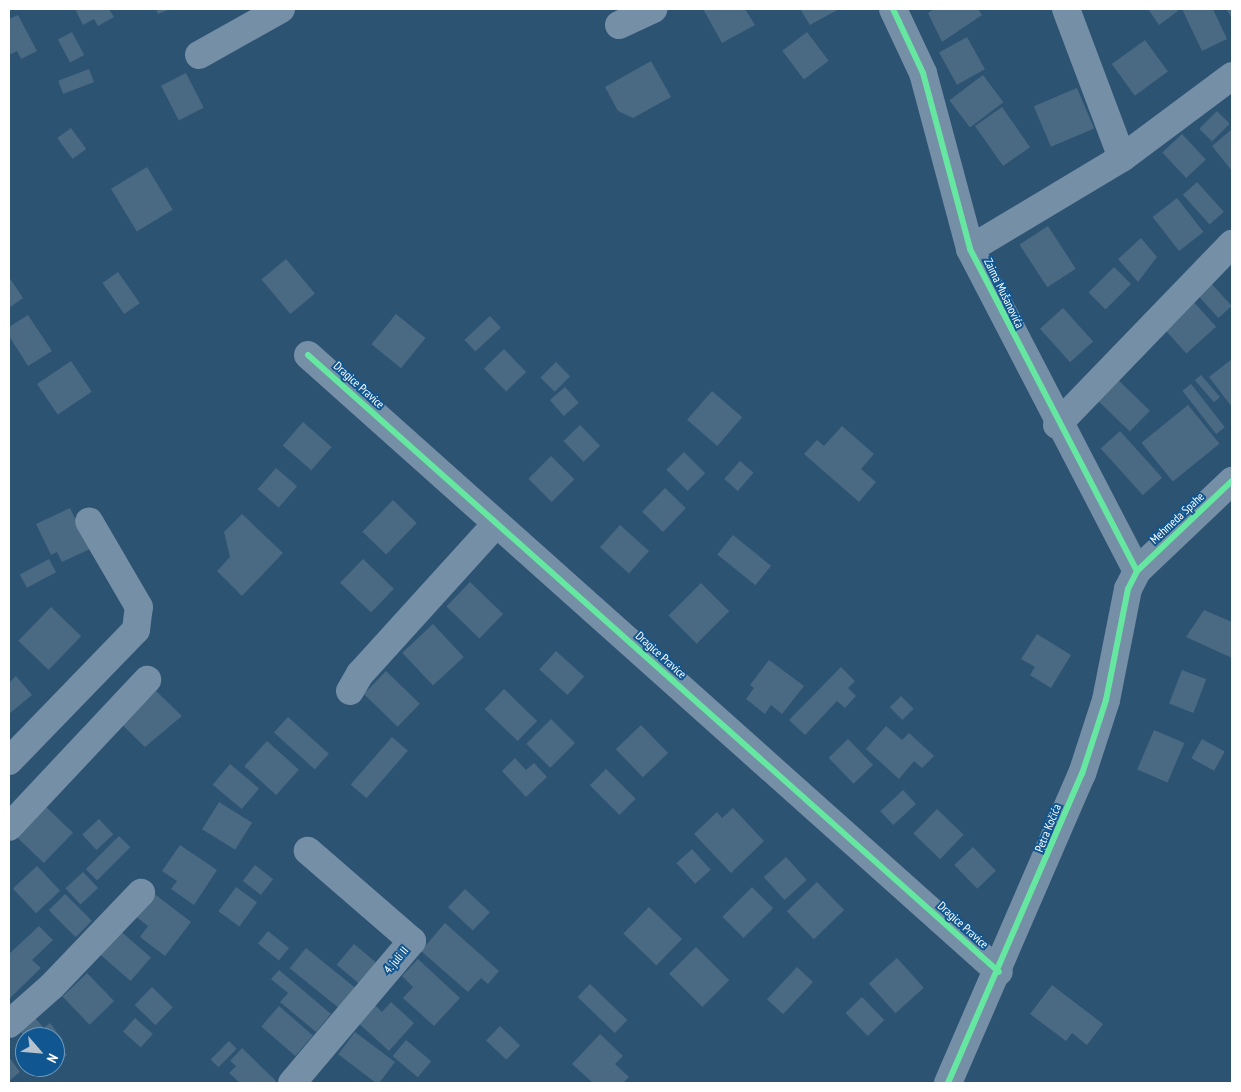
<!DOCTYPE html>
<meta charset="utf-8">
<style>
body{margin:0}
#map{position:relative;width:1241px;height:1092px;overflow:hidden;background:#2d5373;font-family:"PT Sans Narrow",sans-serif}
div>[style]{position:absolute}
.building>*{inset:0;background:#4a6982;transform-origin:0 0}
.minor>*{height:28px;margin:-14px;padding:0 14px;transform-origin:14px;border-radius:14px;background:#748fa6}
.cycleway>*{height:6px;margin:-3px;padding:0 3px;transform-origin:3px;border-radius:3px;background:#66e7a1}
span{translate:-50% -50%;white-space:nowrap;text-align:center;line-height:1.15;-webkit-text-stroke:4px #105690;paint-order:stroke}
.street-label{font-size:12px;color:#fff}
.frame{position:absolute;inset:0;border:10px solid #fff;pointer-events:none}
.north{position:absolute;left:15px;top:1027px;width:50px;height:50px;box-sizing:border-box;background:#105690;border:1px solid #709abc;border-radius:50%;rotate:117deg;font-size:14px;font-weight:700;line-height:20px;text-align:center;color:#fff}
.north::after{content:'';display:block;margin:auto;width:18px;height:22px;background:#b6c3ce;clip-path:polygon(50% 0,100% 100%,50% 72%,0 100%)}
</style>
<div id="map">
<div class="building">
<div style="clip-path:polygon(75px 9px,109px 9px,114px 17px,98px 26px,94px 19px,83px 25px)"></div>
<div style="clip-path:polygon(156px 9px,170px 9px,158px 14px)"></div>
<div style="clip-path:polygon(703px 9px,745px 9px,755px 25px,722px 43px)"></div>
<div style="clip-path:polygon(800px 9px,839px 9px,810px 25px)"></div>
<div style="clip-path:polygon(934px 9px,978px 9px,982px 15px,942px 42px,928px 13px)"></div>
<div style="clip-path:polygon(1148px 9px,1177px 9px,1178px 11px,1159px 25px)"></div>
<div style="clip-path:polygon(1182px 9px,1213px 9px,1227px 39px,1202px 51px)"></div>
<div style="clip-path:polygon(1226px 9px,1232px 9px,1232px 18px)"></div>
<div style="clip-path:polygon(18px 15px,37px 51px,21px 59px,17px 51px,9px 55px,9px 19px)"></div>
<div style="left:72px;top:32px;width:26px;height:16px;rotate:62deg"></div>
<div style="left:807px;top:32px;width:36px;height:31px;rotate:53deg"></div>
<div style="left:967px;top:37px;width:37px;height:32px;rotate:61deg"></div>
<div style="left:1145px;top:40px;width:39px;height:41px;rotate:54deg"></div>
<div style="clip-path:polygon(651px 61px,671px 97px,633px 118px,618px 111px,605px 87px)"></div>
<div style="left:89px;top:69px;width:14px;height:33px;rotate:69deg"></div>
<div style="left:186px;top:73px;width:39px;height:28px;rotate:63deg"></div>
<div style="left:983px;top:75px;width:34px;height:42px;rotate:53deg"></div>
<div style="left:1077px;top:88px;width:44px;height:47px;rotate:67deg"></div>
<div style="left:1002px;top:107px;width:49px;height:33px;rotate:55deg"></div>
<div style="left:1217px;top:111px;width:18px;height:25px;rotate:45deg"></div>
<div style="left:71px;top:128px;width:26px;height:17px;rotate:54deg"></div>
<div style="clip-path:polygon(1232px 129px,1232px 171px,1212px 146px)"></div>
<div style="left:1182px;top:134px;width:35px;height:27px;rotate:47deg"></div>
<div style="left:147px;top:167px;width:50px;height:42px;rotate:59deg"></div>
<div style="left:1197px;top:182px;width:40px;height:19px;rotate:48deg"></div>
<div style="left:1177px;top:198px;width:43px;height:31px;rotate:52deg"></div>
<div style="left:1048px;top:226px;width:51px;height:34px;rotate:57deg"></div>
<div style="clip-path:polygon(1141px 238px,1157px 257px,1138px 282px,1118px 259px)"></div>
<div style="left:286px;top:259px;width:45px;height:32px;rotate:50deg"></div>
<div style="left:1114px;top:267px;width:24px;height:36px;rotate:45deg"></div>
<div style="left:118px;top:272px;width:38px;height:19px;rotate:55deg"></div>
<div style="clip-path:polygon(9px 277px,23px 298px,9px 308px)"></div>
<div style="left:1211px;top:283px;width:31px;height:18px;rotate:48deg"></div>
<div style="left:1192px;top:300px;width:36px;height:40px;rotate:48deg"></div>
<div style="left:1063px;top:308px;width:45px;height:31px;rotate:48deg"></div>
<div style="left:396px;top:314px;width:38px;height:39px;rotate:39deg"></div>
<div style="clip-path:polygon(28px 315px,52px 351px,28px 366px,9px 336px,9px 327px)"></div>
<div style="left:490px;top:316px;width:16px;height:35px;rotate:47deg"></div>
<div style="left:504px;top:349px;width:32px;height:28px;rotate:46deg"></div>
<div style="clip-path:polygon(1232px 359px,1232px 407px,1209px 377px)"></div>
<div style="left:71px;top:361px;width:37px;height:41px;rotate:56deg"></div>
<div style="left:556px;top:362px;width:20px;height:22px;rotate:45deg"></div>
<div style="left:1201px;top:375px;width:29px;height:8px;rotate:49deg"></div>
<div style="left:1114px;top:376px;width:50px;height:29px;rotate:44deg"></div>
<div style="left:1191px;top:384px;width:55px;height:11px;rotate:52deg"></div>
<div style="left:565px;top:387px;width:21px;height:20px;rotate:49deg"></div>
<div style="left:712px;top:391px;width:40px;height:38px;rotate:41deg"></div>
<div style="left:1188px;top:405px;width:50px;height:60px;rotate:51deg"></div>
<div style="left:303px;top:422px;width:38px;height:31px;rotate:41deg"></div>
<div style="left:580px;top:425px;width:29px;height:23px;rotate:46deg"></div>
<div style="clip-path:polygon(842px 426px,874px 454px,861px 469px,876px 482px,859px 502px,804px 454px,817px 440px,824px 446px)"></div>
<div style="left:1120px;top:431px;width:63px;height:26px;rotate:48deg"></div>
<div style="left:684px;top:452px;width:30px;height:25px;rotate:45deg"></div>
<div style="left:551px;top:456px;width:33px;height:32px;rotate:45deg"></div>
<div style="left:740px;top:461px;width:18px;height:24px;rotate:41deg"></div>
<div style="left:276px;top:468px;width:28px;height:28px;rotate:41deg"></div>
<div style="left:665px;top:488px;width:29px;height:33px;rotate:44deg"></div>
<div style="left:393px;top:500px;width:33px;height:44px;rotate:44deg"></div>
<div style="clip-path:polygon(70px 508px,90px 549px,62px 562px,57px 552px,51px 555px,36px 524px)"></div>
<div style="clip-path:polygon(242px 514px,283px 553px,242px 596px,217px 571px,230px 557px,224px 532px)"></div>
<div style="left:620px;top:525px;width:39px;height:30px;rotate:42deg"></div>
<div style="left:733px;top:535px;width:49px;height:25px;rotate:39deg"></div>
<div style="left:49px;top:559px;width:15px;height:33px;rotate:62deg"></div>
<div style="left:363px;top:559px;width:43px;height:33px;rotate:44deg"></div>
<div style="left:470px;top:582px;width:46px;height:34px;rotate:44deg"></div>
<div style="left:701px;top:583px;width:40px;height:46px;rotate:45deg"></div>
<div style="left:51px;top:607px;width:42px;height:47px;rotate:44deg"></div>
<div style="clip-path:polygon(1204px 610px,1232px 622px,1232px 658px,1186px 637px)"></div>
<div style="left:433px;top:624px;width:45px;height:42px;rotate:47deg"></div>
<div style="clip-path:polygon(1037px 634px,1071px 655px,1051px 688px,1030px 675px,1035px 667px,1021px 659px)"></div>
<div style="left:556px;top:651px;width:38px;height:25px;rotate:42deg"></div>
<div style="clip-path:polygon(769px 660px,804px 686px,782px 714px,771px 705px,765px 714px,746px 699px,754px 688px,750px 685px)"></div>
<div style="clip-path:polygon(841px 667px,855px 681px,848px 688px,856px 696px,845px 708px,837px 701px,805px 735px,789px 720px)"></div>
<div style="left:1182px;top:670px;width:26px;height:36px;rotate:21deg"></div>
<div style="left:386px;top:671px;width:47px;height:32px;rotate:44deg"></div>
<div style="clip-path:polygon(16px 676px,32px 695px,9px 714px,9px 683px)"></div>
<div style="left:504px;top:689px;width:46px;height:28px;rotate:44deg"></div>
<div style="clip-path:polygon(156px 691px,182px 716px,145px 747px,116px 719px,141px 693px,147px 700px)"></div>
<div style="left:901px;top:696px;width:18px;height:16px;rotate:45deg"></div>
<div style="left:288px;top:717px;width:55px;height:21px;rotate:42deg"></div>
<div style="left:551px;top:719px;width:34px;height:35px;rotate:45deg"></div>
<div style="left:641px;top:725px;width:39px;height:35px;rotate:46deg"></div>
<div style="clip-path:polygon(886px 726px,902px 740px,909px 733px,934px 756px,922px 768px,914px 761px,899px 779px,866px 749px)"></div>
<div style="left:1154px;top:730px;width:33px;height:43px;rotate:23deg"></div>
<div style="left:392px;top:737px;width:21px;height:63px;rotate:41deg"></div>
<div style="left:848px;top:739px;width:36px;height:27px;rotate:46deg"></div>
<div style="left:1202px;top:739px;width:26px;height:22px;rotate:29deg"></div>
<div style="left:267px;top:741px;width:43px;height:34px;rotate:42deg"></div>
<div style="clip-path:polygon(515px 758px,526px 770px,534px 763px,547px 777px,526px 797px,502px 771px)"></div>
<div style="left:230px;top:764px;width:38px;height:27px;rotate:40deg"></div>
<div style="left:606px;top:769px;width:42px;height:23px;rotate:45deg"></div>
<div style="left:903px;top:790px;width:19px;height:31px;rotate:47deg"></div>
<div style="left:219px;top:802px;width:39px;height:32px;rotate:32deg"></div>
<div style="left:42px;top:803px;width:43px;height:42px;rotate:44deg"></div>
<div style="clip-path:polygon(733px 808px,764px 841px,731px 873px,694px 834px,717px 812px,722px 818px)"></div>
<div style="left:937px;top:809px;width:37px;height:34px;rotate:44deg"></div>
<div style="left:99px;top:819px;width:21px;height:23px;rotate:47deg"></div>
<div style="left:119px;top:836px;width:16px;height:47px;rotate:45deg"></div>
<div style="clip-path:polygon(180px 845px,217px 870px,194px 905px,171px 889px,177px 881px,162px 871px)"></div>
<div style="left:973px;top:847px;width:33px;height:26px;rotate:46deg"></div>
<div style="left:692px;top:849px;width:28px;height:21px;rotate:48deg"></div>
<div style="left:786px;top:857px;width:31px;height:30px;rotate:48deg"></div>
<div style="left:255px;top:865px;width:23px;height:20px;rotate:38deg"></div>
<div style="left:37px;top:866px;width:34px;height:33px;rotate:47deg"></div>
<div style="left:83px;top:872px;width:22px;height:24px;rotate:47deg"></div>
<div style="left:817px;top:882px;width:39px;height:42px;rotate:46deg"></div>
<div style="left:236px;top:887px;width:26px;height:30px;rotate:36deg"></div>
<div style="left:752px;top:887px;width:30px;height:42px;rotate:45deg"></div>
<div style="left:465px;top:889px;width:34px;height:25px;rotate:43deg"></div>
<div style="clip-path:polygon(152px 892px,191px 922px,165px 956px,140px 937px,148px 926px,134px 915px)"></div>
<div style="left:65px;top:894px;width:38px;height:23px;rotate:45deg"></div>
<div style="left:649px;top:907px;width:46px;height:37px;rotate:44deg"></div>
<div style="clip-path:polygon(445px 923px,499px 971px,488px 984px,481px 978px,468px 992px,421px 951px)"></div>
<div style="clip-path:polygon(39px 926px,53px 940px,32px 960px,41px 968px,10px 998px,9px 954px)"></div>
<div style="left:117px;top:928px;width:45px;height:31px;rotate:41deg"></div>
<div style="left:268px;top:931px;width:27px;height:16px;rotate:39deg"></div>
<div style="left:354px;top:944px;width:30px;height:27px;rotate:40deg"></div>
<div style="left:696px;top:947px;width:47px;height:38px;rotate:45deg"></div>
<div style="left:306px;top:948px;width:64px;height:26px;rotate:39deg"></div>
<div style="left:897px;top:958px;width:40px;height:38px;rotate:48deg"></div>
<div style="clip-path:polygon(418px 959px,460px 998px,434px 1026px,403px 998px,413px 987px,402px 976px)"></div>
<div style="left:797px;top:967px;width:22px;height:44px;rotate:43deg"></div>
<div style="clip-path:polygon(279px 970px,331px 1014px,316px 1032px,280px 1002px,288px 993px,271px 979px)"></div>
<div style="left:87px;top:973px;width:39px;height:34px;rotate:46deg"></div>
<div style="left:590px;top:984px;width:52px;height:18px;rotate:44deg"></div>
<div style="clip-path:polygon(1052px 985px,1103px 1024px,1087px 1045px,1072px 1033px,1066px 1041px,1030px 1014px)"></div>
<div style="left:152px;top:987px;width:29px;height:25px;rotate:44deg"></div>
<div style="left:862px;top:997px;width:32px;height:23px;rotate:46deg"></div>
<div style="clip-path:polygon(391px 1002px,414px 1023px,389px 1051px,356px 1021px,373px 1003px,382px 1012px)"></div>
<div style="left:279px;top:1006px;width:45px;height:27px;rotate:41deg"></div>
<div style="clip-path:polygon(35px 1018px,44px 1028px,50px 1023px,63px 1040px,58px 1044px,67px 1055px,55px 1065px,55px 1037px,25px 1037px,20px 1031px)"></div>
<div style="left:135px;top:1018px;width:24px;height:18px;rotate:42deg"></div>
<div style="left:500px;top:1026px;width:28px;height:20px;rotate:44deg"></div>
<div style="left:355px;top:1032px;width:50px;height:28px;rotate:37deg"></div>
<div style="clip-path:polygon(600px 1034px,623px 1056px,615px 1064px,629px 1077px,623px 1083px,593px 1083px,572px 1064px)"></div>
<div style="left:406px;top:1040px;width:33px;height:21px;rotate:40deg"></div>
<div style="left:229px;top:1041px;width:11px;height:26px;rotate:45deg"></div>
<div style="clip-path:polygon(242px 1048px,276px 1081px,274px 1083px,240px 1083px,229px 1073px,236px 1066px,230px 1061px)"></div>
<div style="clip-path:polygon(9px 1057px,20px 1072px,9px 1081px)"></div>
</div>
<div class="minor">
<div style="left:893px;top:9px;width:71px;rotate:64.9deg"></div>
<div style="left:923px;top:73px;width:182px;rotate:75deg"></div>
<div style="left:970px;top:249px;width:363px;rotate:62.6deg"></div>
<div style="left:1066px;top:9px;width:159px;rotate:69.4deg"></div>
<div style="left:619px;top:25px;width:38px;rotate:-25deg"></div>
<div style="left:199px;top:55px;width:94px;rotate:-29.3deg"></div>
<div style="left:970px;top:249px;width:177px;rotate:-30.9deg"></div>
<div style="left:1122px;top:158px;width:137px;rotate:-36.7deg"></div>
<div style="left:308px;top:355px;width:926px;rotate:41.76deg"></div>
<div style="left:1057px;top:425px;width:252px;rotate:-46deg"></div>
<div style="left:350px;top:691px;width:20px;rotate:-60deg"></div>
<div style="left:360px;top:674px;width:202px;rotate:-47.8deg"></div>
<div style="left:9px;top:761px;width:182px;rotate:-45.9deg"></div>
<div style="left:136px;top:630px;width:23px;rotate:-83deg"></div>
<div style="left:139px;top:607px;width:99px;rotate:-120.2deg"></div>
<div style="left:9px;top:827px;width:202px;rotate:-46.8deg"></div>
<div style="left:9px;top:1024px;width:57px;rotate:-41.5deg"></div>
<div style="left:52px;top:986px;width:129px;rotate:-46.3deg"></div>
<div style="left:292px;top:1083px;width:186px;rotate:-49.8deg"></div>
<div style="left:412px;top:941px;width:138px;rotate:-139.1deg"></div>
<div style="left:948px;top:1083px;width:337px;rotate:-66.6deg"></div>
<div style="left:1082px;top:774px;width:78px;rotate:-72deg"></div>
<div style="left:1106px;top:700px;width:113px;rotate:-78.8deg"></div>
<div style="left:1128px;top:589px;width:20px;rotate:-63deg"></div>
<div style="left:1137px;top:571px;width:131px;rotate:-43.5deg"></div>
</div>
<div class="cycleway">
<div style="left:893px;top:9px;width:71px;rotate:64.9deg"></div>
<div style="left:923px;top:73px;width:182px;rotate:75deg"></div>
<div style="left:970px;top:249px;width:363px;rotate:62.6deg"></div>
<div style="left:308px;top:355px;width:926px;rotate:41.76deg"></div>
<div style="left:948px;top:1083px;width:337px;rotate:-66.6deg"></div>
<div style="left:1082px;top:774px;width:78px;rotate:-72deg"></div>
<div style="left:1106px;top:700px;width:113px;rotate:-78.8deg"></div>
<div style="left:1128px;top:589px;width:20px;rotate:-63deg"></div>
<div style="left:1137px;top:571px;width:131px;rotate:-43.5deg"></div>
</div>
<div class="street-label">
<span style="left:1004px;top:293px;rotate:64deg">Zaima Mušanovića</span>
<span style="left:359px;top:385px;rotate:42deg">Dragice Pravice</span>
<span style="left:1177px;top:518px;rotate:-43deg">Mehmeda Spahe</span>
<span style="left:661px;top:655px;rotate:42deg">Dragice Pravice</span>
<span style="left:1048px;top:828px;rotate:-68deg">Petra Kočića</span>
<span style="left:963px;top:925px;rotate:42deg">Dragice Pravice</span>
<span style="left:396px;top:960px;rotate:-50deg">4. juli II</span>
</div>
<div class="frame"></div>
<div class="north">N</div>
</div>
